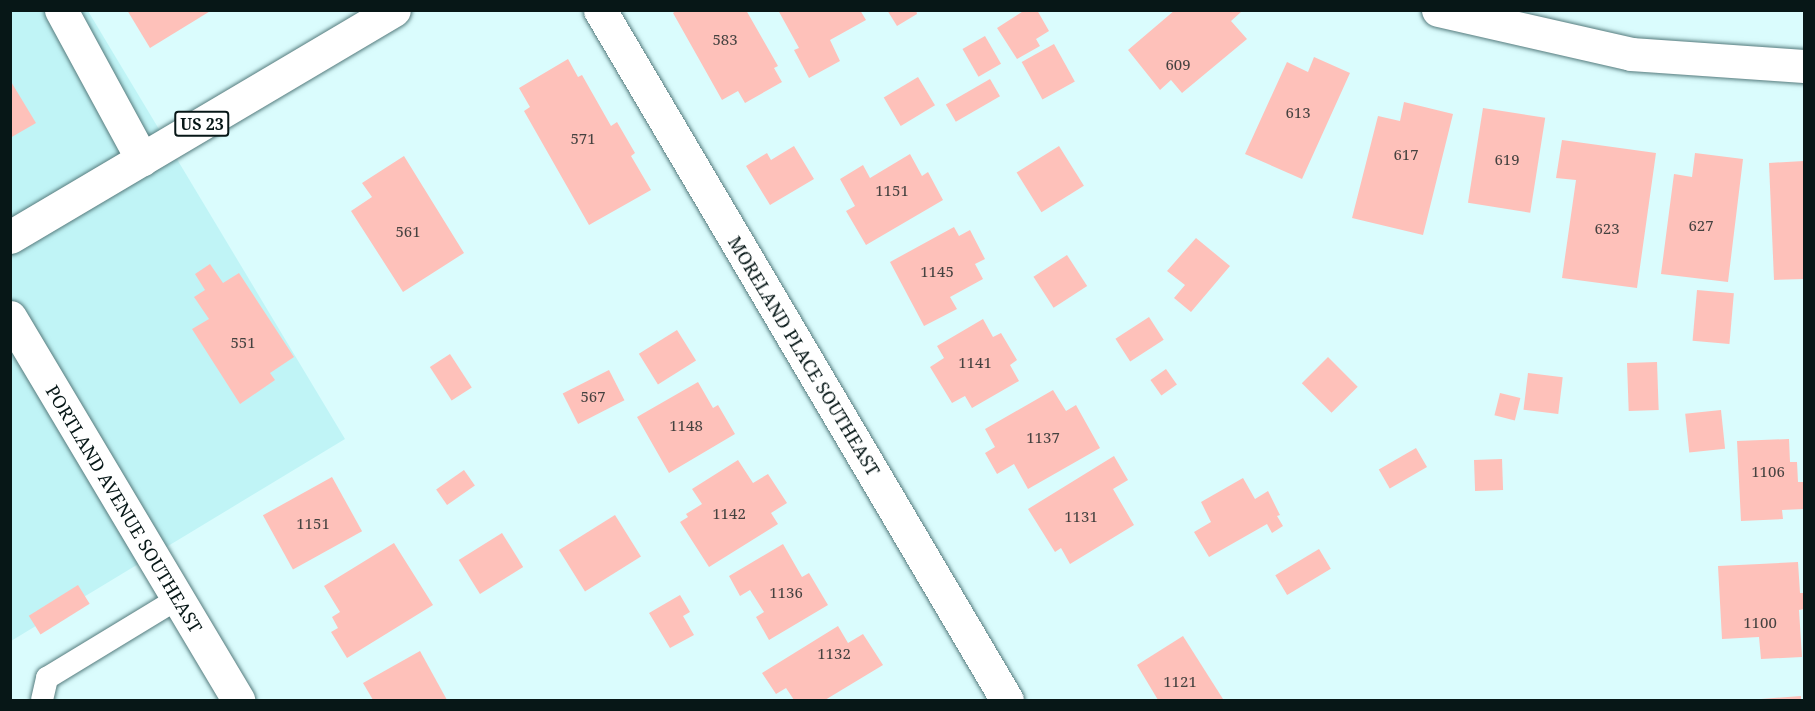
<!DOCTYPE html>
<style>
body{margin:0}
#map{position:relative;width:1815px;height:711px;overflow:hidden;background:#dafcfd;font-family:"Noto Serif",serif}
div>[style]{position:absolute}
.built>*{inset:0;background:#c0f4f6}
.building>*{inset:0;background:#fec1ba;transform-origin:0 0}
.roads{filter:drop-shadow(0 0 2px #557b7d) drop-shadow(0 0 2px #557b7d)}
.lane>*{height:22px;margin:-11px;padding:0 11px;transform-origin:11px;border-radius:11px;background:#fff}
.street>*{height:33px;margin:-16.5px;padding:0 16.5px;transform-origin:16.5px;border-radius:16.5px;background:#fff}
.highway>*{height:33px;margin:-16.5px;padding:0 16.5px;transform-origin:16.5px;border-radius:16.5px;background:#fff}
span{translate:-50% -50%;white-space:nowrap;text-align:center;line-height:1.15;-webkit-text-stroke:4.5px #fff;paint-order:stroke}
.number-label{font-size:15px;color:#454240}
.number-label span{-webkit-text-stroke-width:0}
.shield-label span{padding:2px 4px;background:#fff;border:2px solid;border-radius:4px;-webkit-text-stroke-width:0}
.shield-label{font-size:16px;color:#071717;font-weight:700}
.street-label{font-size:18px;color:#071717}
.frame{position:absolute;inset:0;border:12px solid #071717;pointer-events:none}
</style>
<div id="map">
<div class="built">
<div style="clip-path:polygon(11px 11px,88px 11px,345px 439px,11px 641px)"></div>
</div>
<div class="building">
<div style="clip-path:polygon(127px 10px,212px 10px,150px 48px)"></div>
<div style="clip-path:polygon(677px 10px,746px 10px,778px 66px,774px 68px,782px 82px,745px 103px,738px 91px,722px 100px,673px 13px)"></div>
<div style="clip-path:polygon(778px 10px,860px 10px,866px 20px,830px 40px,840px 61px,809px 78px,794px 50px,799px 48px)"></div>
<div style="clip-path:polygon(887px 10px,916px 10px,917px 14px,897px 26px)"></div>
<div style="clip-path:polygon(1025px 10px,1037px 10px,1049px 31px,1036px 39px,1040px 46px,1017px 59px,997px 28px)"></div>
<div style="clip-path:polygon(1175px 10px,1239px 10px,1241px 12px,1231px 21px,1247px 39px,1182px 93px,1171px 80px,1160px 90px,1128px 50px)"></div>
<div style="left:985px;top:36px;width:32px;height:26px;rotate:60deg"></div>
<div style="left:1054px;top:44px;width:43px;height:37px;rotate:61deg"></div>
<div style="clip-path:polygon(1314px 57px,1350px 73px,1302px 179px,1245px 154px,1287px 62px,1308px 72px)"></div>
<div style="clip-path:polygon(568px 59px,578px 77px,582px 75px,611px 126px,617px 122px,635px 153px,631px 156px,651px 190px,589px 225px,524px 111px,530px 107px,519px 88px)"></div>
<div style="left:918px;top:77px;width:33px;height:40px;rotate:59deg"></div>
<div style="left:990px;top:79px;width:20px;height:51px;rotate:60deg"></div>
<div style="clip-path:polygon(10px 80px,36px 123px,10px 138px)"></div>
<div style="clip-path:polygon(1404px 102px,1453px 114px,1423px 235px,1352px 218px,1378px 116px,1400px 121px)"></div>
<div style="left:1483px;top:108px;width:63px;height:96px;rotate:9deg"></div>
<div style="clip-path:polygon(1562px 140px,1656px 153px,1637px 288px,1562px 278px,1576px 180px,1556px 178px)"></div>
<div style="clip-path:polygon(794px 146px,814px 179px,770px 205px,746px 166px,767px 153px,771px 160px)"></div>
<div style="left:1059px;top:146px;width:47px;height:50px;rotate:58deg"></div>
<div style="clip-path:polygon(1695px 153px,1743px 159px,1728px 282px,1661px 274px,1674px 174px,1692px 177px)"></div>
<div style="clip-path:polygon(910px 154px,922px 176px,928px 172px,943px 200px,866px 245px,846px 211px,855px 206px,840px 179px,863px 165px,870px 178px)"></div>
<div style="clip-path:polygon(404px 156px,464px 253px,403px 292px,351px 211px,372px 197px,362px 183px)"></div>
<div style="clip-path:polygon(1804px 161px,1804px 279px,1774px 280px,1769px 163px)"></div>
<div style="clip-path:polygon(954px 227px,959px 236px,970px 230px,985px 259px,975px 264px,983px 279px,950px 297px,957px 309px,924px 326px,890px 262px)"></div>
<div style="clip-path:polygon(1196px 238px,1230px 266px,1191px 312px,1174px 298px,1185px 285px,1167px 271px)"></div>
<div style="left:1067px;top:255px;width:37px;height:40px;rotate:57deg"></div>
<div style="clip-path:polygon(210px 264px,223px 283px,239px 273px,294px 357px,270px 373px,275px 380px,240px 404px,192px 329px,209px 319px,194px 297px,205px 290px,195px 274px)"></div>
<div style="left:1697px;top:290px;width:37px;height:51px;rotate:5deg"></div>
<div style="left:1149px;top:317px;width:27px;height:40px;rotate:57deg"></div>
<div style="clip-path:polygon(983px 319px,993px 337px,1001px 333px,1017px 360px,1010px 365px,1019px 381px,972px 408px,965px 396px,952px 403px,930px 367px,944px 358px,937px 346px)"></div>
<div style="left:677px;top:330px;width:36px;height:45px;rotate:58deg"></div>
<div style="left:450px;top:354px;width:40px;height:24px;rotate:57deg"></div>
<div style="left:1328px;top:357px;width:42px;height:37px;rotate:45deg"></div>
<div style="left:1657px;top:362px;width:48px;height:30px;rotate:88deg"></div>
<div style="left:1166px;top:369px;width:19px;height:19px;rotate:55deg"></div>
<div style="left:609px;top:370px;width:34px;height:52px;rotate:63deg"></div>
<div style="left:1528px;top:373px;width:35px;height:37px;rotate:7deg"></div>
<div style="clip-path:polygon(698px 382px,713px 408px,718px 405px,735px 434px,669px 473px,637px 417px)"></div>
<div style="clip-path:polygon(1053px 390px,1066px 411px,1076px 405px,1100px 448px,1028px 489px,1014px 464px,997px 474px,985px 453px,995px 447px,985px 429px)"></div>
<div style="left:1500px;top:393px;width:21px;height:23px;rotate:14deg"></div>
<div style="left:1721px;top:410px;width:39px;height:36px;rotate:84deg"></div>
<div style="clip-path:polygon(1789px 439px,1790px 462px,1797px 462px,1798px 482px,1804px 482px,1804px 509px,1782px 510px,1783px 519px,1741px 521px,1737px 441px)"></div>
<div style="left:1416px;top:448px;width:22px;height:43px;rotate:60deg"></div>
<div style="clip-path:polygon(1114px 456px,1128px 480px,1113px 489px,1134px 525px,1070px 564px,1061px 548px,1055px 552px,1028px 509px)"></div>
<div style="left:1502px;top:459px;width:31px;height:28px;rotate:88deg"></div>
<div style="clip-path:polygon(738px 460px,753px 483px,768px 474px,787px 503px,771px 513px,778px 524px,709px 567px,680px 522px,688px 517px,686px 514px,702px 504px,692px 489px)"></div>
<div style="left:464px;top:470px;width:19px;height:34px;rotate:55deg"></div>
<div style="left:332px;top:477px;width:62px;height:79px;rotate:61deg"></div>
<div style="clip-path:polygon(1243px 478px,1255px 499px,1268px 491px,1280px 515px,1277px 516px,1283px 526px,1272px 533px,1267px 524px,1209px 557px,1194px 532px,1211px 522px,1201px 502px)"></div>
<div style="left:615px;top:515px;width:49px;height:66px;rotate:58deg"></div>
<div style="left:502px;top:533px;width:40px;height:51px;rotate:58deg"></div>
<div style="clip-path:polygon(394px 543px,433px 605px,347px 658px,331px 632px,338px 628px,332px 617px,340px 612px,324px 586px)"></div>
<div style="clip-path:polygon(783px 544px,802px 577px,809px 573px,828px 605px,769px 640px,756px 617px,764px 612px,750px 590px,740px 596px,729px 576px)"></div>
<div style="left:1319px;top:549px;width:23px;height:51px;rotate:59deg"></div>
<div style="clip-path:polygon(1798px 562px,1800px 593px,1804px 593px,1804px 609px,1799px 610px,1802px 657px,1761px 659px,1759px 637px,1722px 639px,1718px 566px)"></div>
<div style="left:78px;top:585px;width:22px;height:58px;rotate:58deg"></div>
<div style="clip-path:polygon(680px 595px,690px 612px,683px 616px,694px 635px,670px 648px,649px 613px)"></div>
<div style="clip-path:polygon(838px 626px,848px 643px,863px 634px,883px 665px,825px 700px,794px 700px,786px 688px,776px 694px,762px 673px)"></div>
<div style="clip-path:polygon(1183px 636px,1223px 699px,1221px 700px,1158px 700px,1137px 665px)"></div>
<div style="clip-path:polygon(420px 651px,447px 700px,373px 700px,363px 683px)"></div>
<div style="clip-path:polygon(1801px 696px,1801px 700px,1761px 700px,1761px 699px)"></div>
</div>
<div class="roads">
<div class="lane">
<div style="left:42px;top:700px;width:23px;rotate:-77deg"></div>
<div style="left:47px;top:678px;width:152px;rotate:-31.3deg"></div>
</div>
<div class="street">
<div style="left:61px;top:10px;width:170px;rotate:61.5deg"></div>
<div style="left:600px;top:10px;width:801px;rotate:59.47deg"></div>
<div style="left:1438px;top:10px;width:198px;rotate:12.8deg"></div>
<div style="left:1631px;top:54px;width:173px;rotate:4deg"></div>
<div style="left:10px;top:317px;width:446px;rotate:59.2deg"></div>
</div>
<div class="highway">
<div style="left:10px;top:237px;width:446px;rotate:-30.6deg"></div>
</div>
</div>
<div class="number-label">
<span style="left:725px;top:40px">583</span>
<span style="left:1178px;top:65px">609</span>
<span style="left:1298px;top:113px">613</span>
<span style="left:583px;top:139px">571</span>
<span style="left:1406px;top:155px">617</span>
<span style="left:1507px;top:160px">619</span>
<span style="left:892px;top:191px">1151</span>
<span style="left:1701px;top:226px">627</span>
<span style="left:1607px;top:229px">623</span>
<span style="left:408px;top:232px">561</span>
<span style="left:937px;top:272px">1145</span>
<span style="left:243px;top:343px">551</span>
<span style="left:975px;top:363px">1141</span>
<span style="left:593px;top:397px">567</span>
<span style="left:686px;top:426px">1148</span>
<span style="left:1043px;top:438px">1137</span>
<span style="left:1768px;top:472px">1106</span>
<span style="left:729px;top:514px">1142</span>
<span style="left:1081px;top:517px">1131</span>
<span style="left:313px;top:524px">1151</span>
<span style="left:786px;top:593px">1136</span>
<span style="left:1760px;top:623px">1100</span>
<span style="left:834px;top:654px">1132</span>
<span style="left:1180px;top:682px">1121</span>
</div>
<div class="shield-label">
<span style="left:202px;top:124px">US 23</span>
</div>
<div class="street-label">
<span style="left:804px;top:356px;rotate:59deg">MORELAND PLACE SOUTHEAST</span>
<span style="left:124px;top:509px;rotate:59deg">PORTLAND AVENUE SOUTHEAST</span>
</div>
<div class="frame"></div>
</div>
